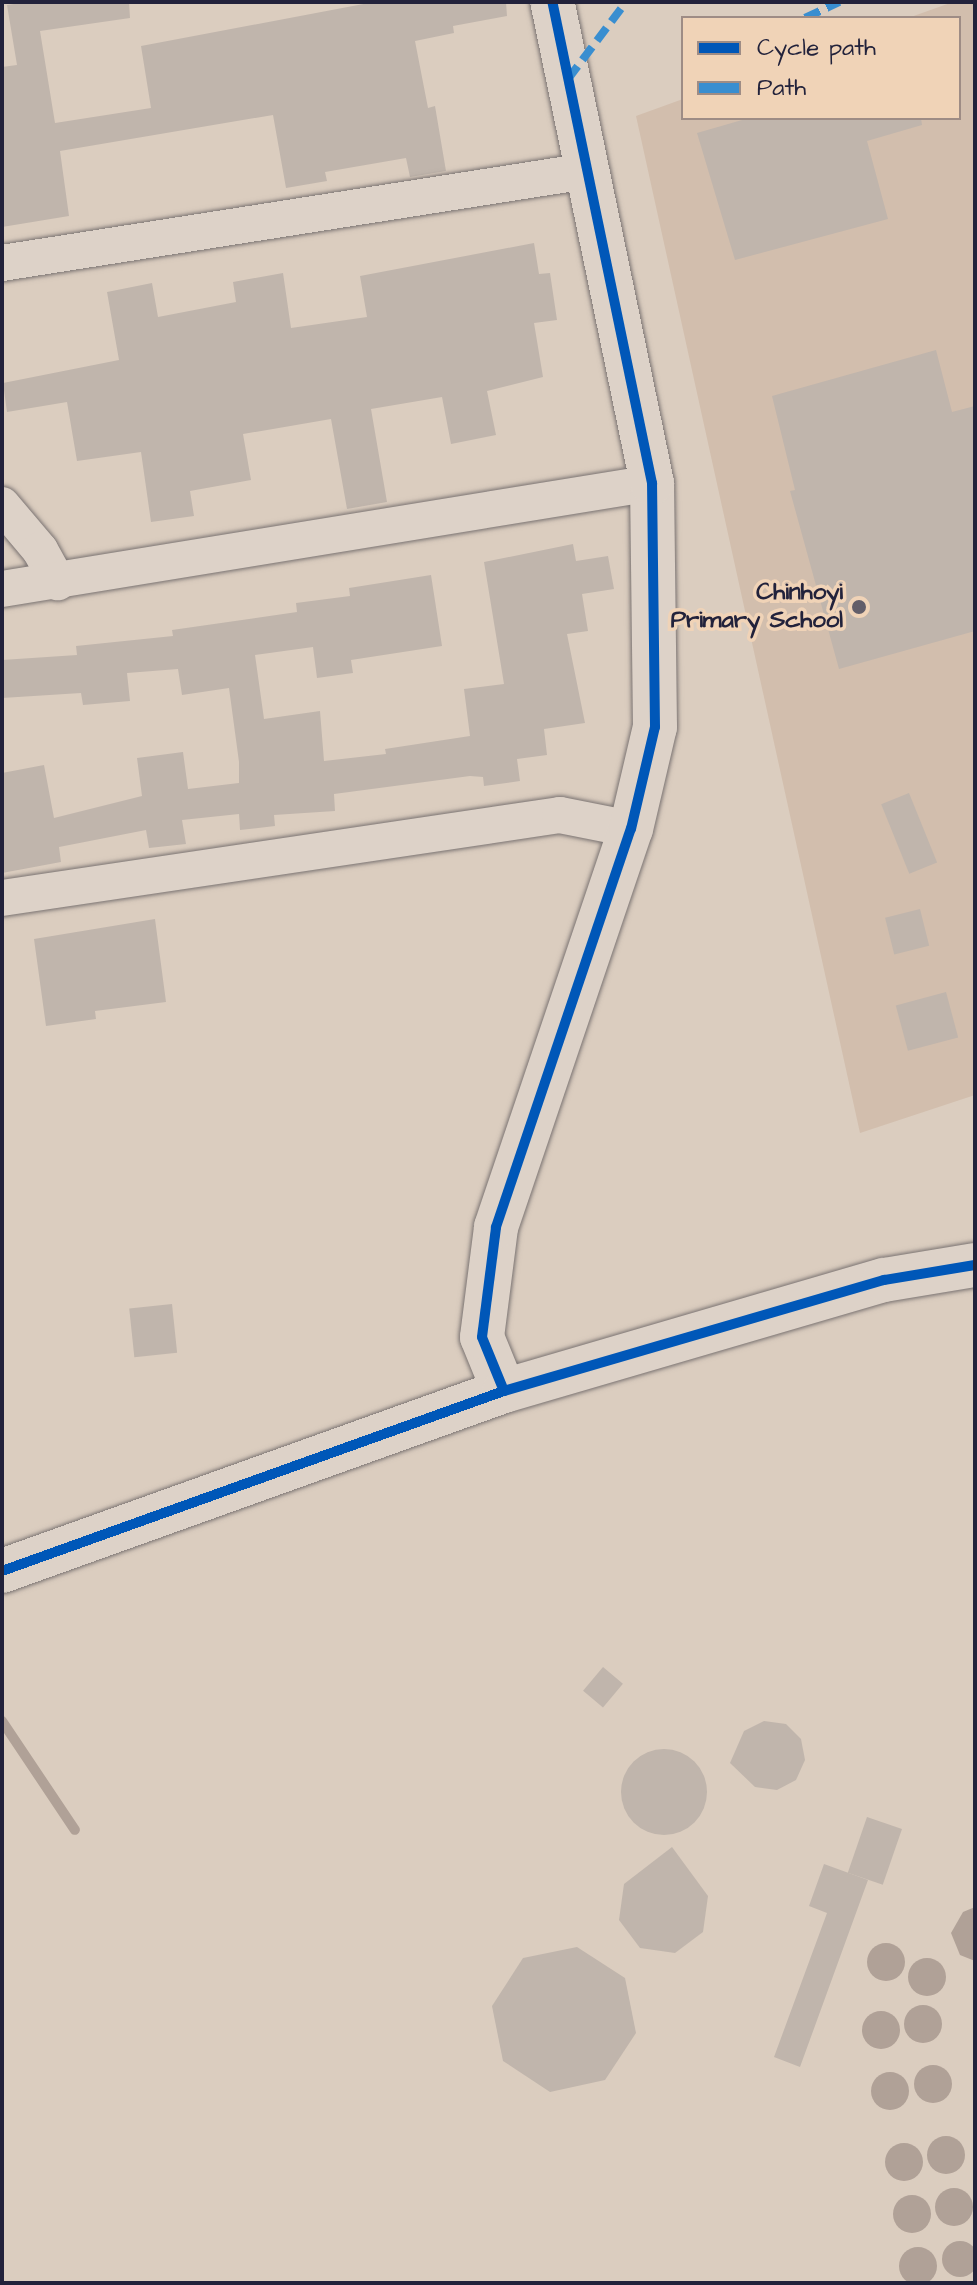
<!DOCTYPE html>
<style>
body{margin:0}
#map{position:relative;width:977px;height:2285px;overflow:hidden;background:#dbcdbf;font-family:"Architects Daughter",sans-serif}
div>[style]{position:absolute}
.built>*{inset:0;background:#d2bead}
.water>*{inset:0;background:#b0a197}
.round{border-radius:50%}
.stream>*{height:10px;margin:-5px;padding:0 5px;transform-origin:5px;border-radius:5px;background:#b0a197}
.building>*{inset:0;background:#c0b5ac;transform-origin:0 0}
.roads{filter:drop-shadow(0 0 2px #7a7372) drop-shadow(0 0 2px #7a7372)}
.street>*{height:36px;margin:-18px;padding:0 18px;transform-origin:18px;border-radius:18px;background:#ddd2c8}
.secondary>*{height:44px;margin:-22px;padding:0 22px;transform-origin:22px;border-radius:22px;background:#ddd2c8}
.quiet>*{height:8px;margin-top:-4px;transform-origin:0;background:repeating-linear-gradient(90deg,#398ed0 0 16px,transparent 0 24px)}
.cycleway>*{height:10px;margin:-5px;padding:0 5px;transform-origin:5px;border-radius:5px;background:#0057b8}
.dots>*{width:22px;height:22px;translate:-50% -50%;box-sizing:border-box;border:4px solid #f0d3b7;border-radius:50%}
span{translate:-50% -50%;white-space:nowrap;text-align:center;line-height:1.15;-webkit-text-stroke:7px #f0d3b7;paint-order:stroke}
.poi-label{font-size:24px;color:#22223b;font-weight:700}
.right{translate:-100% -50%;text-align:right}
.frame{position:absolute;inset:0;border:4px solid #22223b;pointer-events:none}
.legend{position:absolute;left:681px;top:16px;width:280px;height:104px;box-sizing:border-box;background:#f0d3b7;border:2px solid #9e8c85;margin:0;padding:10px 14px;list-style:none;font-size:24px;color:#22223b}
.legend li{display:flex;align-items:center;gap:16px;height:40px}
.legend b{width:40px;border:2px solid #9e8c85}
</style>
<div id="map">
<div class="built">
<div style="clip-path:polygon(953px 2px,975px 2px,975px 1095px,860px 1133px,636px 116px,683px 99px,683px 118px,959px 118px,959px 18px,908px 18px)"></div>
</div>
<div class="water">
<div style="clip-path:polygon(975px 1907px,975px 1961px,960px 1955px,951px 1933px,963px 1912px)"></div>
<div class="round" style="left:867px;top:1943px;width:38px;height:38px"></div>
<div class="round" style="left:908px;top:1958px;width:38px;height:38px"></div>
<div class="round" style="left:904px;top:2005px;width:38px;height:38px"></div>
<div class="round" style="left:862px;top:2011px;width:38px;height:38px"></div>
<div class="round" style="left:914px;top:2065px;width:38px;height:38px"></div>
<div class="round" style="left:871px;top:2072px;width:38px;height:38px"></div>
<div class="round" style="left:927px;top:2136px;width:38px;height:38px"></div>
<div class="round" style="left:885px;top:2143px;width:38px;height:38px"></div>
<div class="round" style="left:935px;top:2188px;width:38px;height:38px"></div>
<div class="round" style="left:893px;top:2195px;width:38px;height:38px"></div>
<div class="round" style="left:942px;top:2241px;width:36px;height:36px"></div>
<div class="round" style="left:899px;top:2247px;width:38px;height:38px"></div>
</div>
<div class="stream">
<div style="left:2px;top:1721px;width:131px;rotate:56.2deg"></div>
</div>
<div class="building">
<div style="clip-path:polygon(27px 2px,129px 2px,130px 18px,40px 31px,55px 123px,151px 108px,141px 46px,374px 2px,506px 2px,507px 16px,453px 26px,454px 33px,415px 41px,428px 108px,435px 106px,446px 171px,410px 177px,406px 158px,325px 172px,327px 181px,286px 188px,273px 115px,60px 151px,69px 216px,2px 227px,2px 67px,17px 65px,7px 5px)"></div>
<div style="clip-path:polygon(749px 118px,921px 118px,922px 125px,867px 141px,888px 219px,735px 260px,697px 133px)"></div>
<div style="clip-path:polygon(534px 243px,539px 274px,550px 273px,557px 320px,534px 323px,543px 377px,487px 391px,496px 435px,451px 444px,442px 397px,371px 409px,387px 502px,347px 509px,331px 419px,243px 434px,251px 480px,190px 491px,194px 516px,151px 522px,141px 452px,77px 461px,67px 402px,7px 412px,3px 383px,119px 360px,107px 292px,152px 283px,158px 317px,236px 302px,233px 282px,283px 273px,291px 328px,367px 317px,360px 276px)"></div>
<div style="clip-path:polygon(936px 350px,952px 412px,975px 406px,975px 631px,839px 669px,790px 491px,795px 490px,772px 396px)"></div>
<div style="clip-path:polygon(573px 544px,576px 561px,608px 556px,614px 589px,582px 594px,588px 631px,567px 634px,585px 723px,544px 729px,547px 755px,517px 759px,520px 781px,484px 786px,483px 777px,470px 776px,334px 794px,335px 811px,274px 815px,275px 826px,240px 830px,239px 814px,182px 820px,186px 844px,149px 848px,146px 830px,59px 847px,61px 862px,2px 873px,2px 773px,44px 765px,54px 818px,142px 796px,137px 758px,183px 752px,188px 789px,239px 783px,239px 762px,229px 688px,182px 695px,178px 669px,127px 673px,130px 701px,83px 705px,81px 693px,2px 698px,2px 660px,77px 655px,76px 646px,173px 636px,172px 630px,297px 612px,296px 603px,350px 596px,349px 588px,431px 575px,442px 646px,351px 660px,353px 673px,317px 678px,313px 647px,255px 655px,264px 719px,320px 711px,324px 761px,386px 754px,385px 749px,470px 736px,464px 689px,504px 684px,484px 562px)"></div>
<div style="left:909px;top:793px;width:75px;height:30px;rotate:68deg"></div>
<div style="left:920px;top:909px;width:38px;height:36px;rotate:76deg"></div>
<div style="clip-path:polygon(155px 919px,166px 1002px,95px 1011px,96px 1019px,46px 1026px,34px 939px)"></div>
<div style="left:946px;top:992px;width:47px;height:52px;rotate:75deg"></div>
<div style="left:172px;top:1304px;width:49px;height:43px;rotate:84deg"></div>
<div style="left:603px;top:1667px;width:26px;height:31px;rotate:40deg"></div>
<div style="clip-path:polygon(764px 1721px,786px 1724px,801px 1739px,805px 1760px,796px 1780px,777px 1790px,755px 1787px,730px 1763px,744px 1731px)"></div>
<div class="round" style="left:621px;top:1749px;width:86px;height:86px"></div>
<div style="left:867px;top:1817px;width:37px;height:59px;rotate:19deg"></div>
<div style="clip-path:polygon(672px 1847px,708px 1896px,703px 1932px,675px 1953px,640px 1948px,619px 1920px,624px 1884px)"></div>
<div style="clip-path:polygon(824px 1864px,868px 1880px,800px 2067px,774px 2057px,827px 1913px,809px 1906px)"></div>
<div style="clip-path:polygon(577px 1947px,625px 1978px,636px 2033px,605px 2080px,550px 2092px,503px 2061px,492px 2006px,523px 1958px)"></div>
</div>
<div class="roads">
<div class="street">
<div style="left:2px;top:263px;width:592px;rotate:-8.94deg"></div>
<div style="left:2px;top:505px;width:59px;rotate:49.8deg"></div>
<div style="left:40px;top:550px;width:37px;rotate:61deg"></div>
<div style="left:2px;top:589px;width:659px;rotate:-9.26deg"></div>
<div style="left:2px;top:898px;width:564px;rotate:-8.46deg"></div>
<div style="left:560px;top:815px;width:72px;rotate:11.2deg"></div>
</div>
<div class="secondary">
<div style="left:504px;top:1391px;width:58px;rotate:-112.2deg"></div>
<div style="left:482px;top:1337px;width:111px;rotate:-82.7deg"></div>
<div style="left:496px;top:1227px;width:420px;rotate:-71.3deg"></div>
<div style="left:631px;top:829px;width:105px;rotate:-76.8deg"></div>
<div style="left:655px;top:727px;width:244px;rotate:-90.7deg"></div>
<div style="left:652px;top:483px;width:491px;rotate:-101.7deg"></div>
<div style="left:2px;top:1571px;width:533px;rotate:-19.73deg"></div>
<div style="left:504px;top:1391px;width:396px;rotate:-16.3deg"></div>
<div style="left:884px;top:1280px;width:92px;rotate:-9.4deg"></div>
</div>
</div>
<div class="quiet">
<div style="left:805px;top:18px;width:38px;rotate:-25deg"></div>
<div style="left:568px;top:79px;width:96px;rotate:-53deg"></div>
</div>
<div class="cycleway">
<div style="left:504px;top:1391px;width:58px;rotate:-112.2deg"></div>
<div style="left:482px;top:1337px;width:111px;rotate:-82.7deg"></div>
<div style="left:496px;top:1227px;width:420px;rotate:-71.3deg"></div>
<div style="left:631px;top:829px;width:105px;rotate:-76.8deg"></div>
<div style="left:655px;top:727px;width:244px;rotate:-90.7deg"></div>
<div style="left:652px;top:483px;width:491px;rotate:-101.7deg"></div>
<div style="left:2px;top:1571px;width:533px;rotate:-19.73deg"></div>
<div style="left:504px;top:1391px;width:396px;rotate:-16.3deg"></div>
<div style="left:884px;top:1280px;width:92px;rotate:-9.4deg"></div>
</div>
<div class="dots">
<div style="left:859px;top:607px;background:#635e69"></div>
</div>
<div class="poi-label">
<span class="right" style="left:843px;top:607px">Chinhoyi<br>Primary School</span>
</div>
<div class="frame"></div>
<ul class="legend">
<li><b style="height:10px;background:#0057b8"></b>Cycle path</li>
<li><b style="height:10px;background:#398ed0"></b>Path</li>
</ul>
</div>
